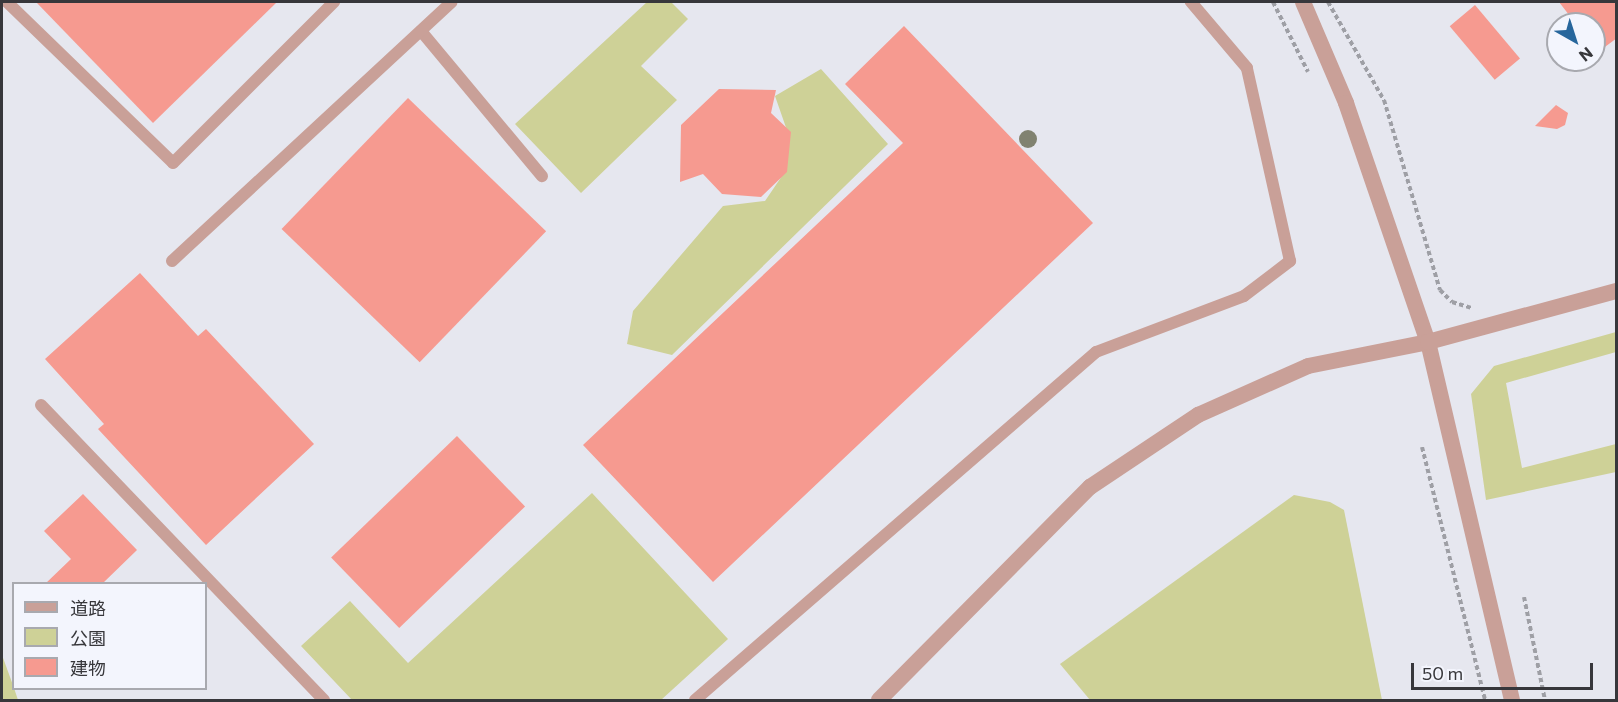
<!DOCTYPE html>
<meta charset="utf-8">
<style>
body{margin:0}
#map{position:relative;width:1618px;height:702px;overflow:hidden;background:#e6e7ef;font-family:Commissioner,"Noto Sans JP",sans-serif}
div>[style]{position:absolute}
.green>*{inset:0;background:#ced197}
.building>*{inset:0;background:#f69a90;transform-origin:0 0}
.path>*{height:4px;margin-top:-2px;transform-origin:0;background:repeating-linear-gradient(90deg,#9e9fa5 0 4.5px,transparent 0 7.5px)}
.service>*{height:12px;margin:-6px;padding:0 6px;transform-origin:6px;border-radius:6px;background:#c9a098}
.tertiary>*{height:16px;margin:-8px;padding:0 8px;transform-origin:8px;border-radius:8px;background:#c9a098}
.trees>*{width:18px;height:18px;margin:-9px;border-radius:50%;background:#818270}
span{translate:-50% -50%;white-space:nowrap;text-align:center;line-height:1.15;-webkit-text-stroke:4.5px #f3f5fd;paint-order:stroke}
.frame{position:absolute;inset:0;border:3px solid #37373b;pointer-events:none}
.legend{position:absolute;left:12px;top:582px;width:195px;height:108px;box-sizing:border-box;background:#f3f5fd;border:2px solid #a8a9af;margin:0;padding:8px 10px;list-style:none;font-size:18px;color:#37373b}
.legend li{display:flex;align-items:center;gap:12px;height:30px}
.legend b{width:30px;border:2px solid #a8a9af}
.north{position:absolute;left:1546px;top:12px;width:60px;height:60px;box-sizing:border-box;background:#f3f5fd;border:2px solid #a8a9af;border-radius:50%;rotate:141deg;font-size:16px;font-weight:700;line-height:24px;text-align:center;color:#37373b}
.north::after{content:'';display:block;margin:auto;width:21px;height:27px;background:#27669c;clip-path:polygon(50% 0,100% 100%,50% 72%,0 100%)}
.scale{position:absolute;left:1411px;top:663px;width:182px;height:27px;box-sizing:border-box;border:3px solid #37373b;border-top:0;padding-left:8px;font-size:18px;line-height:21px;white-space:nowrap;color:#37373b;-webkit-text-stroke:4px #f3f5fd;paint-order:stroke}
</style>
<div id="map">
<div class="green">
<div style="clip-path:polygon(647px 2px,671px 2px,688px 19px,641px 66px,677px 100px,581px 193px,515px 124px)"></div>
<div style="clip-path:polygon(821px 69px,888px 144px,672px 355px,627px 344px,633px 311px,723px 206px,765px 201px,782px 176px,790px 139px,775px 96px)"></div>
<div style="clip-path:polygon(1616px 332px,1616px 352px,1506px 383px,1522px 468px,1616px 444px,1616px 472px,1486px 500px,1471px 394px,1494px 366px)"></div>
<div style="clip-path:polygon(592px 493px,728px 639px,661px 700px,352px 700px,301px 646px,350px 601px,408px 663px)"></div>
<div style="clip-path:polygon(1294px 495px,1330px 502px,1344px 510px,1382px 700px,1090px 700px,1060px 664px)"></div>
<div style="clip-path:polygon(2px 655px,14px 688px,18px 700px,2px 700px)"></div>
</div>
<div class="building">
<div style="clip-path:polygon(36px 2px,277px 2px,153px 123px)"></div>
<div style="clip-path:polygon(1559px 2px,1617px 2px,1617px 38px,1594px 55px,1594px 24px,1576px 24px)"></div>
<div style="left:1475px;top:5px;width:70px;height:33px;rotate:50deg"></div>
<div style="clip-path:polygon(904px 26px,1093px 223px,713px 582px,583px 445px,903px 143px,845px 84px)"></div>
<div style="clip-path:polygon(719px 89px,776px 90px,771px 113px,791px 132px,787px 172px,761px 197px,722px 194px,703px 174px,680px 182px,681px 125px)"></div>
<div style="left:408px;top:98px;width:192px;height:182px;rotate:44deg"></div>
<div style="clip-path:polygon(1556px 105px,1568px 113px,1565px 125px,1557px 129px,1535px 126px)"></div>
<div style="clip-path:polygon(140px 273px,198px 336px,206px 329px,314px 444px,206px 545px,98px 429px,104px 424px,45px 359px)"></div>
<div style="left:457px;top:436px;width:98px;height:175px;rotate:46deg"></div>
<div style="clip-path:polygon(83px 494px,137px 550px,102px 584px,45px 584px,71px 559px,44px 531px)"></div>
</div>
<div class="path">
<div style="left:1273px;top:2px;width:78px;rotate:63.4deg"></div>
<div style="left:1328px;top:2px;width:113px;rotate:60.3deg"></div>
<div style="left:1384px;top:100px;width:198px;rotate:73.6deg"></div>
<div style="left:1440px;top:290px;width:17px;rotate:45deg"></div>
<div style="left:1452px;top:302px;width:21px;rotate:17deg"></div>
<div style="left:1422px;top:447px;width:261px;rotate:76deg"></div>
<div style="left:1524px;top:597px;width:105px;rotate:78.5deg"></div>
</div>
<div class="service">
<div style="left:7px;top:2px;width:231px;rotate:44.1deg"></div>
<div style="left:173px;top:163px;width:228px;rotate:-45deg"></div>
<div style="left:421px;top:31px;width:189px;rotate:50.2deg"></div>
<div style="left:172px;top:261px;width:381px;rotate:-42.8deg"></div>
<div style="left:41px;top:405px;width:409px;rotate:46.2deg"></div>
<div style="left:695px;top:700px;width:531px;rotate:-40.95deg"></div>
<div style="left:1096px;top:352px;width:158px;rotate:-20.7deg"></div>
<div style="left:1244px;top:296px;width:58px;rotate:-37.3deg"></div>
<div style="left:1290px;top:261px;width:198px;rotate:-102.6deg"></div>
<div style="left:1247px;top:68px;width:87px;rotate:-130.3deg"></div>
</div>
<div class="tertiary">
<div style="left:1303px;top:2px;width:110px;rotate:66.9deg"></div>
<div style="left:1346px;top:103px;width:253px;rotate:71.1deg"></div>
<div style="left:1428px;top:342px;width:368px;rotate:76.8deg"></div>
<div style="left:879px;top:700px;width:300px;rotate:-45.3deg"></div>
<div style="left:1090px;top:487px;width:130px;rotate:-33.7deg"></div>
<div style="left:1198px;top:415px;width:120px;rotate:-24deg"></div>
<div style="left:1308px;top:366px;width:122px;rotate:-11.3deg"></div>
<div style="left:1428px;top:342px;width:195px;rotate:-15.2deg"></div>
</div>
<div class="trees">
<div style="left:1028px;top:139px"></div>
</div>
<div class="frame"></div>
<ul class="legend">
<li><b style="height:8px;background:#c9a098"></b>道路</li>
<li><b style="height:16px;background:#ced197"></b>公園</li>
<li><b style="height:16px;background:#f69a90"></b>建物</li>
</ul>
<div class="north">N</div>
<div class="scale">50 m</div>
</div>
